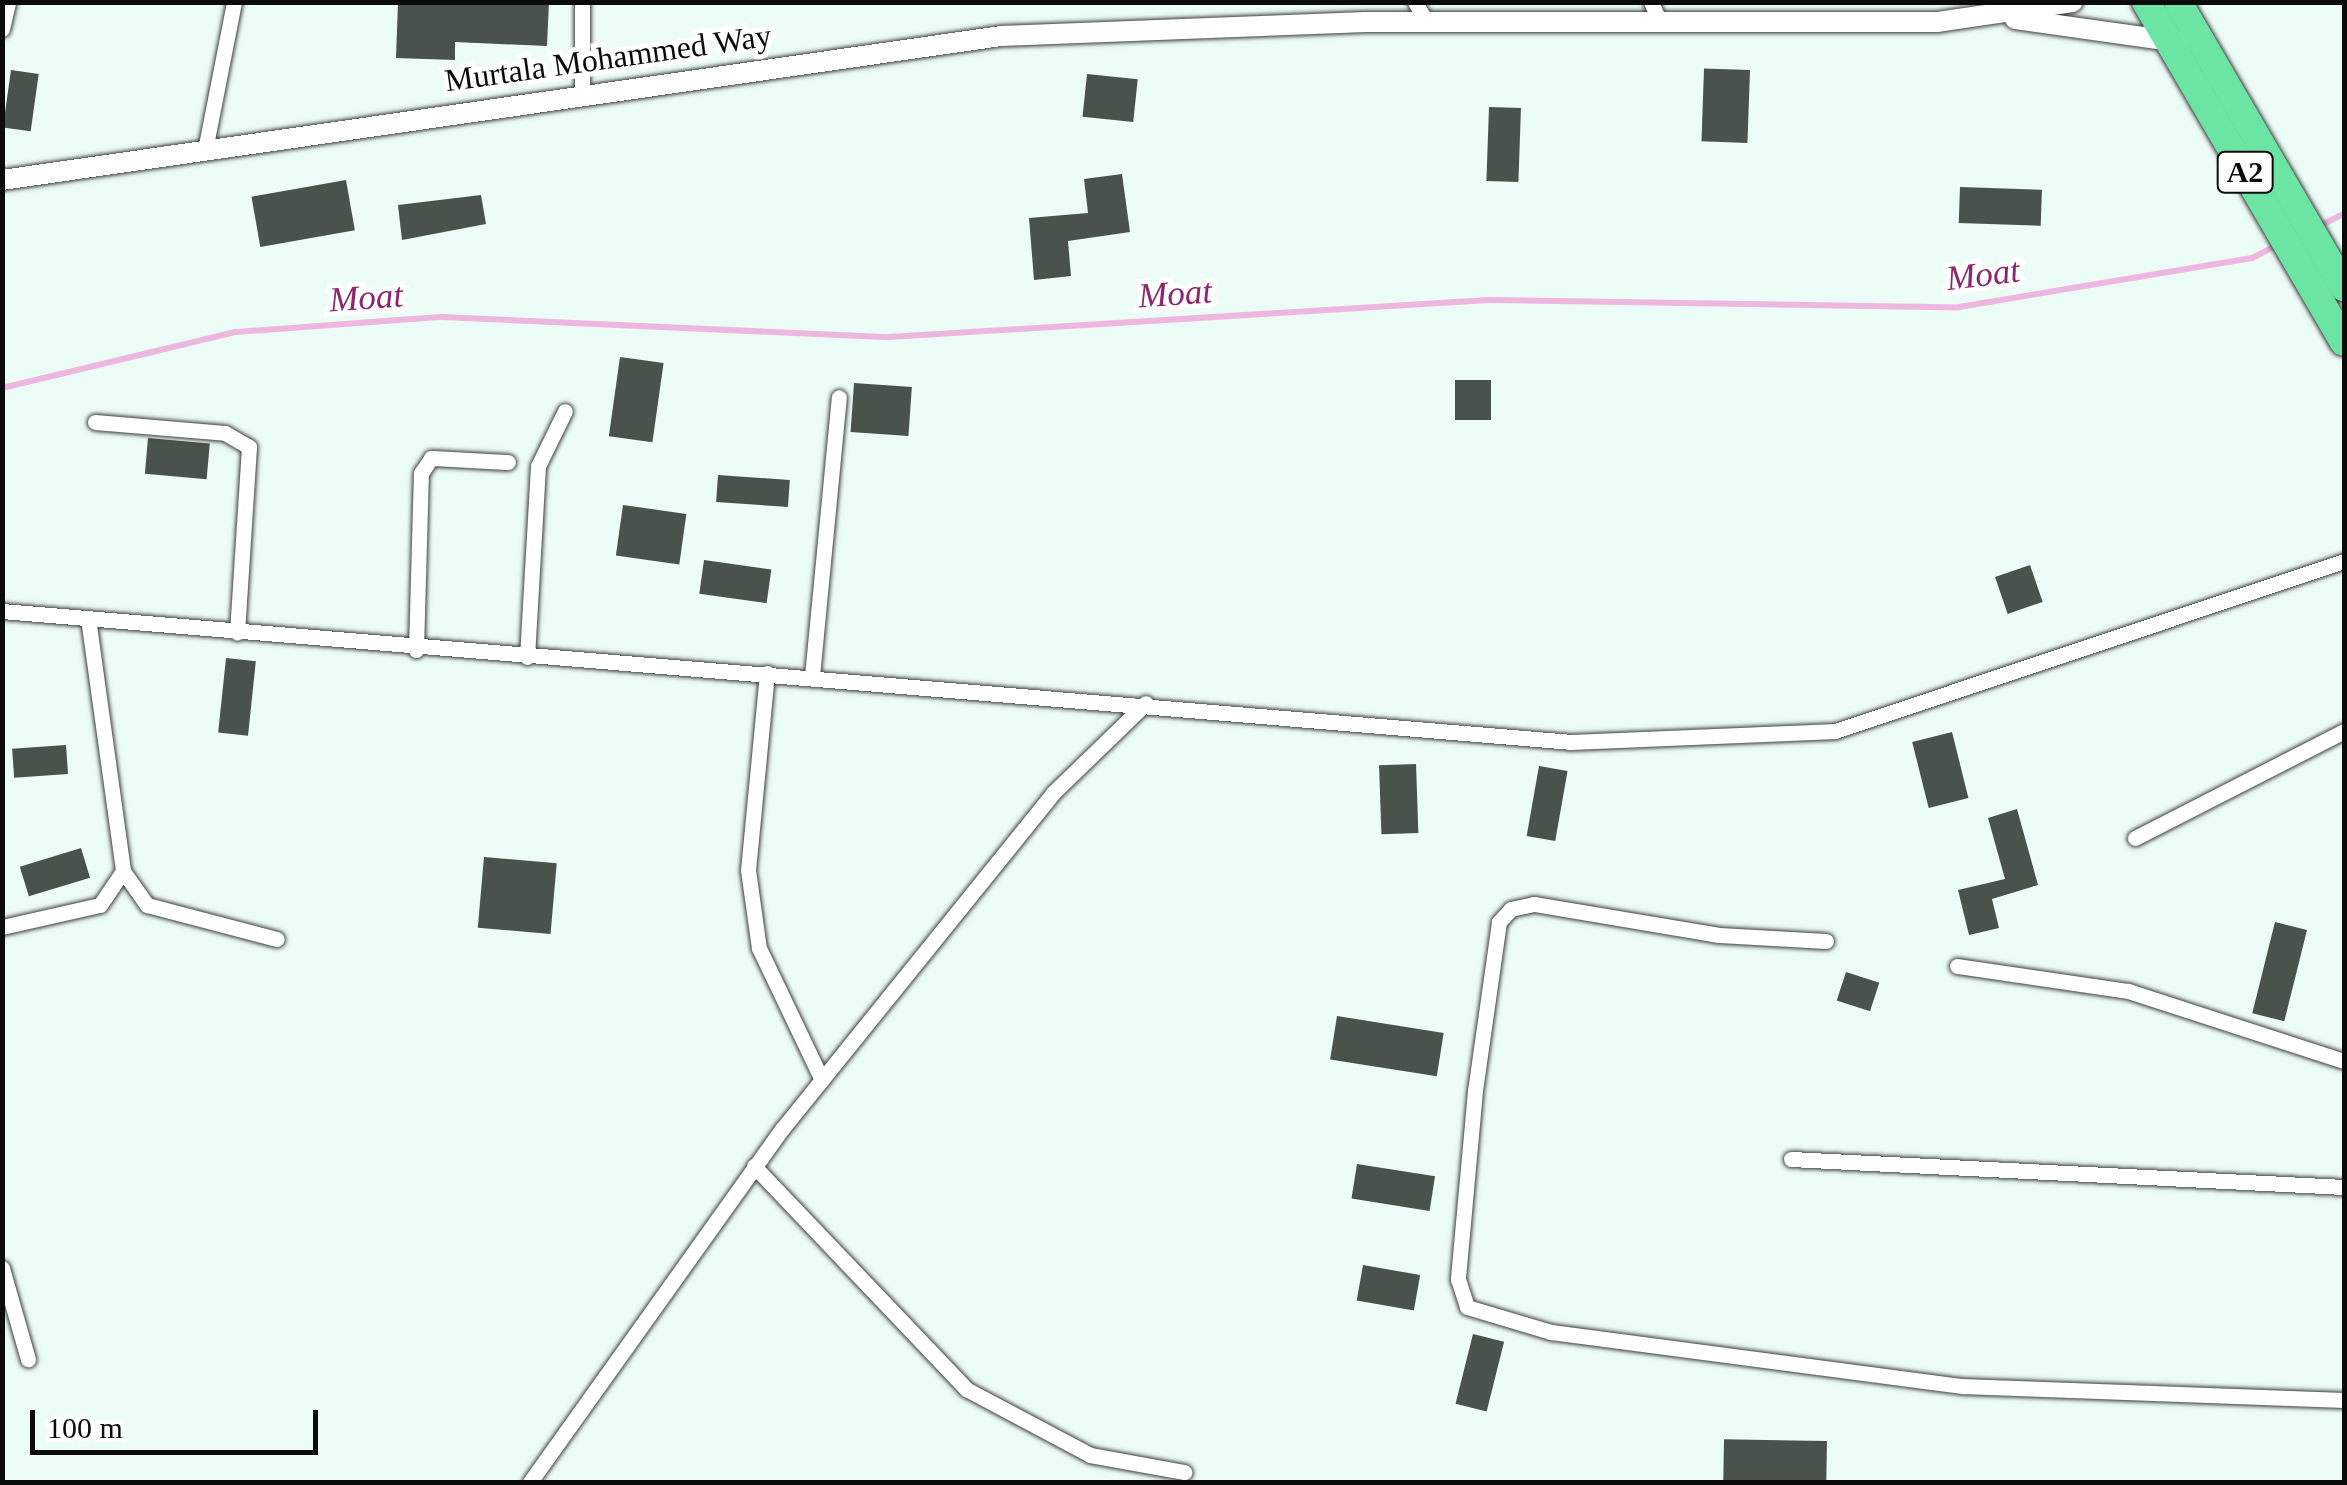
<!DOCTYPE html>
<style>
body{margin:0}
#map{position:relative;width:2347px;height:1485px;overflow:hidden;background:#ecfcf7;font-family:"Times New Roman",serif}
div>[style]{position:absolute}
.stream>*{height:6px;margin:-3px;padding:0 3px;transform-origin:3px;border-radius:3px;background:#edb7e0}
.building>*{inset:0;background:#49524b;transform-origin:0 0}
.roads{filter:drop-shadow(0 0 2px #3e3e3e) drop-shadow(0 0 2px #3e3e3e)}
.minor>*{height:15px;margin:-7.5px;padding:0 7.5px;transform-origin:7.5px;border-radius:7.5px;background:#fff}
.tertiary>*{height:20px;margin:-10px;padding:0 10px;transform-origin:10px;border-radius:10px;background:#fff}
.trunk>*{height:28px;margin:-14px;padding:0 14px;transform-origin:14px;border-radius:14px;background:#6ce4a4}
span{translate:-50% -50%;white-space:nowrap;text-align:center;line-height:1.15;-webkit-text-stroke:10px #fff;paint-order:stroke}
.shield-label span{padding:2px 8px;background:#fff;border:2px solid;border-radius:8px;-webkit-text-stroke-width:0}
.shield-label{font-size:30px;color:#0b0b0b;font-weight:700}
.street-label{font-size:32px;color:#0b0b0b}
.water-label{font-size:35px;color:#8c266d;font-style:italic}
.frame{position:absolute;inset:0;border:5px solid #0b0b0b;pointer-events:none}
.scale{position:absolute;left:30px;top:1410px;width:288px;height:45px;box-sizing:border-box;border:5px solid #0b0b0b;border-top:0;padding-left:12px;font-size:30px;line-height:35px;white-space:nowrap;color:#0b0b0b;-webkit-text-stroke:8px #fff;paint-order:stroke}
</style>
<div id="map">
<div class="stream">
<div style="left:2319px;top:226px;width:28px;rotate:-26deg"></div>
<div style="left:2px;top:388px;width:241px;rotate:-13.5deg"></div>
<div style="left:236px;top:332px;width:207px;rotate:-4.2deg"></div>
<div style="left:442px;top:317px;width:447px;rotate:2.6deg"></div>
<div style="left:889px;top:337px;width:600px;rotate:-3.53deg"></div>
<div style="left:1488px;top:300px;width:471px;rotate:0.9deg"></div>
<div style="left:1959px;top:307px;width:297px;rotate:-9.5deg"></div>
<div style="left:2252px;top:258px;width:31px;rotate:-27deg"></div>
</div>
<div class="building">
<div style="clip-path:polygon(398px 2px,549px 2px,547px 46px,455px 42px,455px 60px,396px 58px)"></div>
<div style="left:11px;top:70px;width:28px;height:58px;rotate:8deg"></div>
<div style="left:1750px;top:70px;width:73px;height:46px;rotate:92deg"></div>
<div style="left:1087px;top:74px;width:51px;height:43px;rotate:6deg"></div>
<div style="left:1489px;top:107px;width:32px;height:74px;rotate:2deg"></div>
<div style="clip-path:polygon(1122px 174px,1130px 232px,1068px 241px,1071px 276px,1034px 280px,1029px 218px,1088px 213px,1084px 179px)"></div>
<div style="left:346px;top:180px;width:51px;height:96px;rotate:80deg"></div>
<div style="left:1960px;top:187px;width:82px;height:36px;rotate:2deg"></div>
<div style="clip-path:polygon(481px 195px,486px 224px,402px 240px,398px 205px)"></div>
<div style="left:620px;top:357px;width:44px;height:80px;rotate:8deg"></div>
<div style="left:1491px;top:380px;width:40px;height:36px;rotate:90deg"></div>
<div style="left:854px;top:383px;width:58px;height:49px;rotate:4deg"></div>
<div style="left:148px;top:438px;width:62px;height:36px;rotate:5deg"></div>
<div style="left:718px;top:475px;width:72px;height:27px;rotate:4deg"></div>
<div style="left:623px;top:505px;width:64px;height:51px;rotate:8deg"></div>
<div style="left:704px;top:560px;width:68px;height:34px;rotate:8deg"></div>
<div style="left:2030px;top:565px;width:39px;height:37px;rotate:71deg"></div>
<div style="left:226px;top:658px;width:30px;height:75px;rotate:6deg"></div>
<div style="left:1952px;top:732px;width:68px;height:41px;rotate:76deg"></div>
<div style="left:66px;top:745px;width:29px;height:54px;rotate:86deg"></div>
<div style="left:1416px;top:764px;width:69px;height:37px;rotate:88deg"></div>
<div style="left:1539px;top:766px;width:29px;height:71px;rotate:10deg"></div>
<div style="clip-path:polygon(2017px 809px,2038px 885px,1992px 899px,1999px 928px,1969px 935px,1958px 890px,2005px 879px,1988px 818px)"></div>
<div style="left:81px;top:848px;width:31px;height:64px;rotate:73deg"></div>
<div style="left:484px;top:857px;width:73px;height:71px;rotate:5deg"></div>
<div style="left:2275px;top:922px;width:33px;height:94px;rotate:14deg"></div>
<div style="left:1846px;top:972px;width:35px;height:30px;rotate:18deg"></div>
<div style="left:1337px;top:1016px;width:108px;height:44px;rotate:9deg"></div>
<div style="left:1357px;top:1164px;width:79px;height:35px;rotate:9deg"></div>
<div style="left:1363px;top:1265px;width:58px;height:36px;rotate:10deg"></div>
<div style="left:1473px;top:1334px;width:32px;height:72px;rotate:14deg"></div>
<div style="left:1827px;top:1441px;width:41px;height:103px;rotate:91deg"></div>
</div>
<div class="roads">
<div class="minor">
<div style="left:582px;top:2px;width:90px;rotate:90deg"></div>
<div style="left:1415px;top:2px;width:22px;rotate:60deg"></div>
<div style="left:1651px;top:2px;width:17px;rotate:66deg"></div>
<div style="left:2px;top:29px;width:28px;rotate:-77deg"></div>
<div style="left:206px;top:145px;width:146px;rotate:-78.9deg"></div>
<div style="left:95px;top:422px;width:130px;rotate:4.8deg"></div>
<div style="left:225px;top:433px;width:28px;rotate:30deg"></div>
<div style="left:249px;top:447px;width:186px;rotate:93.7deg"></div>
<div style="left:2px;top:611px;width:1575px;rotate:4.77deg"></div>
<div style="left:1572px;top:742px;width:263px;rotate:-2.4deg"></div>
<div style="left:1835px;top:731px;width:537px;rotate:-18.47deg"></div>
<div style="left:88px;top:618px;width:255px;rotate:82.1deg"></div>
<div style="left:123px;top:871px;width:42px;rotate:54.8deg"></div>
<div style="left:147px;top:905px;width:134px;rotate:14.7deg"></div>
<div style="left:416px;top:650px;width:177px;rotate:-88.4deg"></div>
<div style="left:421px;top:473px;width:18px;rotate:-56deg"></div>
<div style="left:431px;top:458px;width:77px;rotate:3deg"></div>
<div style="left:527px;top:657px;width:191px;rotate:-86.7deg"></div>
<div style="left:538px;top:466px;width:61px;rotate:-63.9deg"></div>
<div style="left:767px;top:673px;width:198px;rotate:95.5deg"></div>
<div style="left:748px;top:870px;width:79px;rotate:82deg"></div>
<div style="left:759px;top:948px;width:146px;rotate:64.5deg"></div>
<div style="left:812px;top:676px;width:280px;rotate:-84.5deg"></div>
<div style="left:2135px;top:838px;width:235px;rotate:-27.1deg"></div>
<div style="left:2px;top:927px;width:100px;rotate:-12.7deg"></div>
<div style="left:100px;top:905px;width:41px;rotate:-55.9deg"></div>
<div style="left:1826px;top:941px;width:107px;rotate:-176.8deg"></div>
<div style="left:1719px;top:935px;width:188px;rotate:-170.5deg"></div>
<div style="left:1534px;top:904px;width:24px;rotate:168deg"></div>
<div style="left:1511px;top:909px;width:18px;rotate:133deg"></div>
<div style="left:1499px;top:922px;width:171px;rotate:98.1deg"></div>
<div style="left:1475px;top:1091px;width:189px;rotate:95.2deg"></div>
<div style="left:1458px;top:1279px;width:29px;rotate:72deg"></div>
<div style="left:1467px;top:1307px;width:88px;rotate:16.6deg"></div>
<div style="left:1551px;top:1332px;width:415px;rotate:7.5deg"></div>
<div style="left:1962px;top:1386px;width:382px;rotate:2.1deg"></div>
<div style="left:1957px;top:966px;width:173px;rotate:8.3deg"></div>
<div style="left:2128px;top:991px;width:227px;rotate:18deg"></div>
<div style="left:1791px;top:1159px;width:554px;rotate:2.9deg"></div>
<div style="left:754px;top:1166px;width:308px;rotate:46.4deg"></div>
<div style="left:966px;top:1389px;width:140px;rotate:28deg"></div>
<div style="left:1090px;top:1455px;width:96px;rotate:10.3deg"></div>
<div style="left:2px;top:1268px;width:95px;rotate:74.1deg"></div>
<div style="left:530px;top:1482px;width:434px;rotate:-54.5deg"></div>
<div style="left:782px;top:1129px;width:432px;rotate:-51.1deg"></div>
<div style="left:1053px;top:793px;width:129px;rotate:-44.1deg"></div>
</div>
<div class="tertiary">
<div style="left:2015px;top:19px;width:166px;rotate:8deg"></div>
<div style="left:2px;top:180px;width:1009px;rotate:-8.2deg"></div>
<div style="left:1001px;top:36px;width:365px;rotate:-2.2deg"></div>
<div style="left:1366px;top:22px;width:572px"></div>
<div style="left:1938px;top:22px;width:136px;rotate:-8.4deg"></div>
</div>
<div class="trunk">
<div style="left:2146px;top:2px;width:393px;rotate:59.8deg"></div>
<div style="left:2178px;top:2px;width:330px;rotate:59.8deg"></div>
</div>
</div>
<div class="shield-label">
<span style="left:2245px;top:172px">A2</span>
</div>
<div class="street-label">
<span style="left:608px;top:58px;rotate:-8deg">Murtala Mohammed Way</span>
</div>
<div class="water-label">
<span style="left:1983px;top:275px;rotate:-7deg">Moat</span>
<span style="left:1175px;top:294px;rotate:-4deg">Moat</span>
<span style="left:366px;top:298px;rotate:-4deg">Moat</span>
</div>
<div class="frame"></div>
<div class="scale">100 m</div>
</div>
